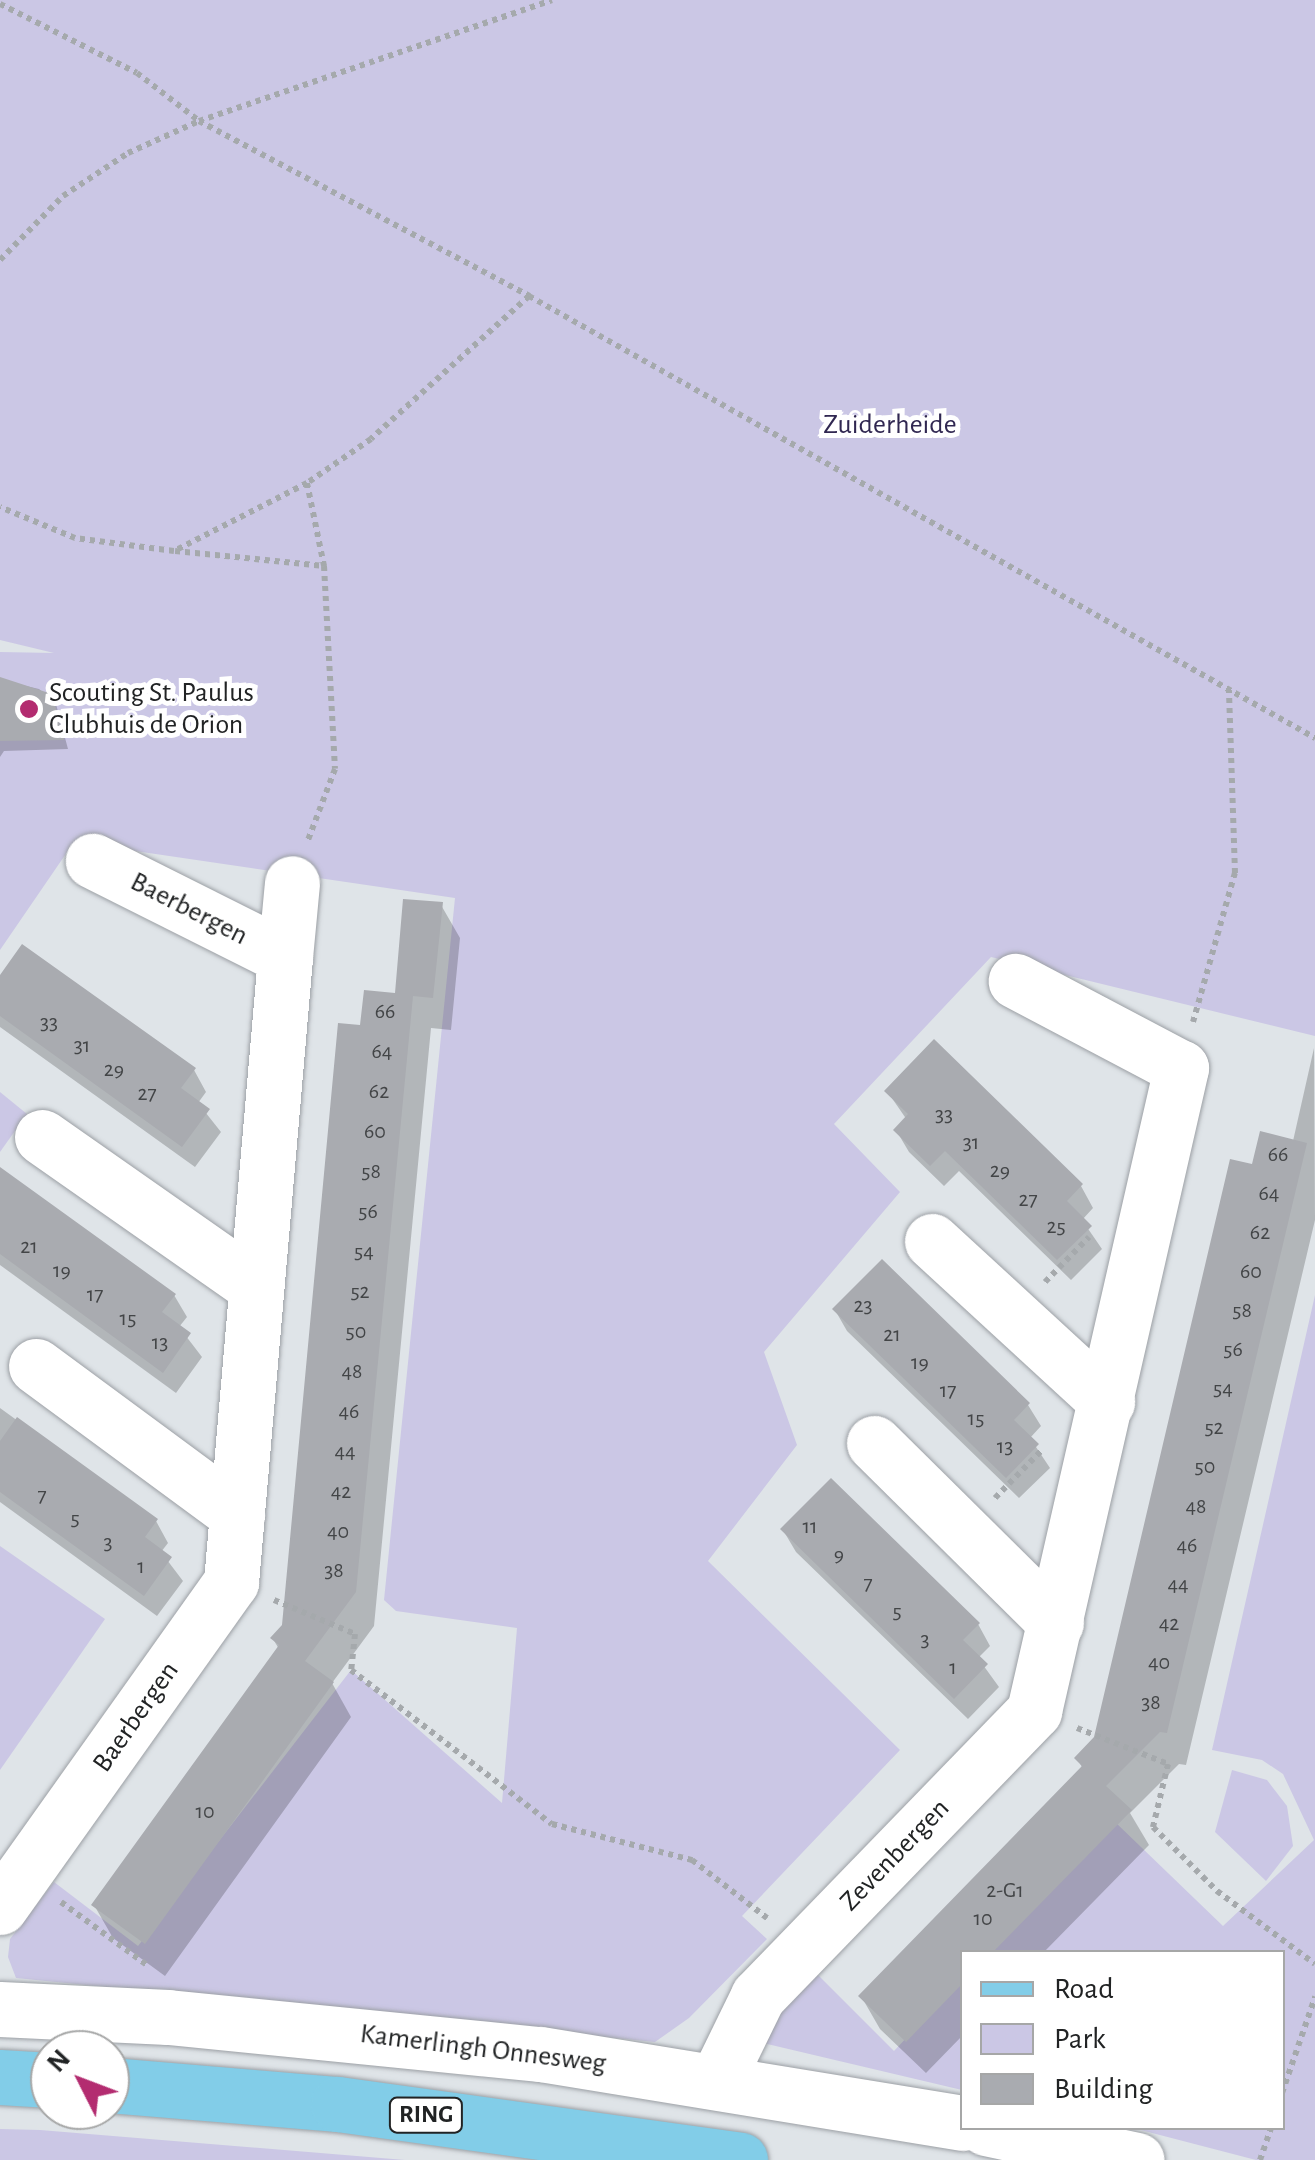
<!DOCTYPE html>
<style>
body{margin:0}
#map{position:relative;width:1315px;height:2160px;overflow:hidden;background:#dfe4e8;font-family:"Alegreya Sans",sans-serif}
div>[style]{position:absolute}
.green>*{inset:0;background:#cbc7e5}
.shadow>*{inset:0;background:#0003}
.building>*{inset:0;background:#a9abb0}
.path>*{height:6px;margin-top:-3px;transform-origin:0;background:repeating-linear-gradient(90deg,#a5a9ac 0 5px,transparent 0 10px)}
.roads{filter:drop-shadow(0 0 2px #9ca0a5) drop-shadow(0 0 2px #9ca0a5)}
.minor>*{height:55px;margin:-27.5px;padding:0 27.5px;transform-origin:27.5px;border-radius:27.5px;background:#fff}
.major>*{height:55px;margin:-27.5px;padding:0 27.5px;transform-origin:27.5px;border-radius:27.5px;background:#82cde8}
.dots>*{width:28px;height:28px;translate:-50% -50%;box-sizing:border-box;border:5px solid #fff;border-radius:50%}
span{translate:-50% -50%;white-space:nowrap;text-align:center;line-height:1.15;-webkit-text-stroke:10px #fff;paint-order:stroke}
.number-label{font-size:22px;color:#434547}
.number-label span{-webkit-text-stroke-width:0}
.shield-label span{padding:2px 8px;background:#fff;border:2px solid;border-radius:8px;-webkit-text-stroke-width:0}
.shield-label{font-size:25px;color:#212324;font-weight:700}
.park-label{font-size:28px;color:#302751}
.poi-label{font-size:28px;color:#212324}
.left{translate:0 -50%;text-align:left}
.street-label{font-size:28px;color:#212324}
.legend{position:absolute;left:960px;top:1950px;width:325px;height:180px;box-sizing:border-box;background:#fff;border:2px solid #a6a7a7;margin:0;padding:12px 18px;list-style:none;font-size:30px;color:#212324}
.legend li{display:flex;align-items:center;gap:20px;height:50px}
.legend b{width:50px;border:2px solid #a6a7a7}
.north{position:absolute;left:30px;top:2030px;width:100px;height:100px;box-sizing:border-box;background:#fff;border:2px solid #a6a7a7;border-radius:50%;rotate:312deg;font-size:28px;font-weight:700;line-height:40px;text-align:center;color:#212324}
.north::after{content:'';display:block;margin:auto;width:35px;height:45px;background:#b32c70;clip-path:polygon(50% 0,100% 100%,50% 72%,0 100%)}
</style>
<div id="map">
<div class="green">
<div style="clip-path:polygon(0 0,1315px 0,1315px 1036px,991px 957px,834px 1124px,900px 1192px,764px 1352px,797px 1445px,708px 1561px,900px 1750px,742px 1916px,767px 1939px,689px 2018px,655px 2042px,16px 1978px,8px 1957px,10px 1939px,54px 1882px,138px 1946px,351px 1670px,502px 1803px,517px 1628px,396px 1611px,384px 1600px,455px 898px,74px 842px,0 950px,0 652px,54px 653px,0 640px)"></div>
<div style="clip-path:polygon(0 1092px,27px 1114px,0 1152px)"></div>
<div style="clip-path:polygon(1315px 1295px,1315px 2160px,1256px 2160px,1133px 2128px,1282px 2128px,1282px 1952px,988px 1952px,1114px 1821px,1223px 1926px,1314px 1840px,1283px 1774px,1262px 1760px,1212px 1750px)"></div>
<div style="clip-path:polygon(0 1546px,105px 1619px,0 1770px)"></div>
<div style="clip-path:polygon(1232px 1770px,1267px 1780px,1287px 1806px,1293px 1846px,1266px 1881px,1215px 1832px)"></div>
<div style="clip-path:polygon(814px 1971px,894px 2051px,962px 1979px,962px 2090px,763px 2043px,768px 2022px)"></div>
<div style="clip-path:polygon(0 2129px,40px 2130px,405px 2160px,0 2160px)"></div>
</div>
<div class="shadow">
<div style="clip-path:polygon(0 680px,39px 689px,56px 704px,68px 749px,4px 751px,0 757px)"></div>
<div style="clip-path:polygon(441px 905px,460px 938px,451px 1030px,431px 1028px,374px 1626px,332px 1683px,351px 1717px,165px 1976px,113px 1938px,94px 1905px,279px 1649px,273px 1639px,284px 1626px,363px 1028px,397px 996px)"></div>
<div style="clip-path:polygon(0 981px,194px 1070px,206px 1092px,198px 1103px,221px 1132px,195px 1167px,0 1027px)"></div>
<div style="clip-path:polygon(1314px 1048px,1315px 1220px,1186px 1765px,1179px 1764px,1130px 1813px,1149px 1845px,1044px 1952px,962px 1952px,962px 2036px,926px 2073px,880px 2029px,861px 1996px,1083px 1769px,1077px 1758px,1096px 1738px,1254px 1167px,1293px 1141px)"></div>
<div style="clip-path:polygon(887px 1091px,1081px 1186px,1093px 1208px,1082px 1220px,1102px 1249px,1071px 1280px,959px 1171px,944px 1186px,909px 1152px,896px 1130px,907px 1120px)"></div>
<div style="clip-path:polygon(0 1177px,174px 1295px,187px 1317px,179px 1327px,202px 1357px,176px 1393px,0 1265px)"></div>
<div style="clip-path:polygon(882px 1262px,1028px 1405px,1041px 1426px,1030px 1438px,1050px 1468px,1019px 1498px,847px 1331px,835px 1310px)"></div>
<div style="clip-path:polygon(0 1408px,156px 1521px,168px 1543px,161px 1552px,183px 1581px,157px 1616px,0 1502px)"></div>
<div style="clip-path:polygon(783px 1530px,978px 1624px,990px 1646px,978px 1658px,999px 1687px,968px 1719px,796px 1552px)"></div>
</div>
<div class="building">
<div style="clip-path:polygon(0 677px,52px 694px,64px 740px,0 741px)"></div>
<div style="clip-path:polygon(403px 899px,443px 902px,433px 998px,413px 996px,356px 1592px,305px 1661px,334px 1682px,145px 1944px,91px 1905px,279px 1645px,270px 1638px,282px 1625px,338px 1023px,360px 1025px,364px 990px,395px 993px)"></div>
<div style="clip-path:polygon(22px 944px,196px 1068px,181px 1088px,210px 1109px,182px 1147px,0 1016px,0 975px)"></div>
<div style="clip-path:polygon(934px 1039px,1083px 1184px,1067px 1201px,1092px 1226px,1057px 1260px,945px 1151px,930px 1166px,893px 1130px,908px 1114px,884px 1091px)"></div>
<div style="clip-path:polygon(1260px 1131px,1307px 1143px,1167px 1733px,1160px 1732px,1106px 1786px,1132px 1810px,993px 1952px,962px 1952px,962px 1984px,906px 2042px,858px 1996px,1082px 1766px,1074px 1758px,1094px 1737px,1230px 1159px,1252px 1164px)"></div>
<div style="clip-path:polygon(0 1167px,176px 1294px,162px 1312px,191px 1333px,163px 1373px,0 1254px)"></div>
<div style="clip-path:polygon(882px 1259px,1030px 1403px,1014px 1420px,1039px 1444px,1006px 1478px,832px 1309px)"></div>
<div style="clip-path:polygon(17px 1417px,158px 1519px,145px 1537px,172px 1557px,144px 1596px,0 1492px,0 1441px)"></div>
<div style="clip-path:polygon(831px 1478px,980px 1623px,963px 1640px,988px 1664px,954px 1699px,780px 1529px)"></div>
</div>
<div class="path">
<div style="left:0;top:4px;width:153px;rotate:26.7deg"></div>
<div style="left:137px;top:73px;width:78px;rotate:37.7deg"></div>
<div style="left:199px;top:121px;width:374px;rotate:27.9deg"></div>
<div style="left:529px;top:296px;width:213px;rotate:137.9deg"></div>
<div style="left:371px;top:439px;width:78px;rotate:145.5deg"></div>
<div style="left:307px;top:483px;width:149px;rotate:152.9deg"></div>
<div style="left:174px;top:551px;width:100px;rotate:-172.5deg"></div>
<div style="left:75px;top:538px;width:81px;rotate:-157.5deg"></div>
<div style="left:0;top:260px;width:90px;rotate:-45.5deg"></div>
<div style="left:63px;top:196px;width:78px;rotate:-33.5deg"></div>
<div style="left:128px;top:153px;width:78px;rotate:-24.3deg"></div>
<div style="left:199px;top:121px;width:373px;rotate:-18.9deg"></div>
<div style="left:529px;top:296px;width:902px;rotate:29.35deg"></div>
<div style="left:307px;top:483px;width:85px;rotate:78.4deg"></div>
<div style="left:324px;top:566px;width:203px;rotate:86.9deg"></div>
<div style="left:335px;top:769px;width:76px;rotate:110.8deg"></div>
<div style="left:175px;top:551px;width:150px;rotate:5.7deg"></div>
<div style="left:1193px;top:1022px;width:155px;rotate:-74.3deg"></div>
<div style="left:1235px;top:873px;width:183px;rotate:-91.9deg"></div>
<div style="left:1045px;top:1282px;width:63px;rotate:-45.6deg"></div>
<div style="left:995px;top:1498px;width:67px;rotate:-45.6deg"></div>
<div style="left:274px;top:1600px;width:88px;rotate:22.8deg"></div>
<div style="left:355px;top:1634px;width:36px;rotate:96deg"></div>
<div style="left:351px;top:1670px;width:253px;rotate:37.5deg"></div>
<div style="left:552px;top:1824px;width:145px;rotate:14.4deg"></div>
<div style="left:692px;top:1860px;width:95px;rotate:37.7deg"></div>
<div style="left:1077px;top:1728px;width:98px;rotate:21.6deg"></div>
<div style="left:1168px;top:1764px;width:65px;rotate:103.4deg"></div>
<div style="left:1153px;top:1827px;width:91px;rotate:45deg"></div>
<div style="left:1217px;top:1891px;width:122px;rotate:36.7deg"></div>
<div style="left:61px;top:1902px;width:108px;rotate:36.3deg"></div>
<div style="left:1282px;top:2093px;width:102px;rotate:-71deg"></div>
<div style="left:1260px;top:2160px;width:34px;rotate:-71deg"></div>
</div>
<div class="roads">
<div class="minor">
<div style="left:285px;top:957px;width:74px;rotate:-84.6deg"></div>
<div style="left:42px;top:1137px;width:261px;rotate:35deg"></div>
<div style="left:932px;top:1241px;width:238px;rotate:42.6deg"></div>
<div style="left:36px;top:1366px;width:250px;rotate:36.4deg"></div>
<div style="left:874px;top:1443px;width:256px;rotate:44.7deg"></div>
<div style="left:0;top:1907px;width:399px;rotate:-54.6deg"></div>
<div style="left:231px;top:1582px;width:627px;rotate:-85.06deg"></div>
<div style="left:285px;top:957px;width:215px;rotate:-153.4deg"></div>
<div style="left:0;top:2009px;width:168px;rotate:2.7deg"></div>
<div style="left:168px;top:2017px;width:375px;rotate:5.7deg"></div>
<div style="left:541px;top:2054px;width:427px;rotate:9.3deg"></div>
<div style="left:717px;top:2080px;width:93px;rotate:-64deg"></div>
<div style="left:758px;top:1996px;width:397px;rotate:-45.9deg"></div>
<div style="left:1034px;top:1711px;width:660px;rotate:-77.12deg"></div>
<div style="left:1181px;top:1068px;width:187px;rotate:-152.2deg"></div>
<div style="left:986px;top:2128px;width:154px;rotate:12deg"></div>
</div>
<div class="major">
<div style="left:0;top:2077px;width:50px;rotate:3.4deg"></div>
<div style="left:110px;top:2085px;width:229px;rotate:4.8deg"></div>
<div style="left:338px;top:2104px;width:406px;rotate:7.9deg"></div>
</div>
</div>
<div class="dots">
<div style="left:29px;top:709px;background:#b32c70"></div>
</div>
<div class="number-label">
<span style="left:385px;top:1012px">66</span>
<span style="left:49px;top:1023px">33</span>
<span style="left:82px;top:1046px">31</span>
<span style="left:382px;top:1052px">64</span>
<span style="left:114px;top:1070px">29</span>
<span style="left:379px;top:1092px">62</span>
<span style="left:147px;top:1094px">27</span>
<span style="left:944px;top:1115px">33</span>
<span style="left:375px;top:1132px">60</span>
<span style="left:971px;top:1143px">31</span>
<span style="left:1278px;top:1155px">66</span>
<span style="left:1000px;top:1171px">29</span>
<span style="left:371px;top:1172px">58</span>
<span style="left:1269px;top:1194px">64</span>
<span style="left:1028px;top:1200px">27</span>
<span style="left:368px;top:1212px">56</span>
<span style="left:1056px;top:1227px">25</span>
<span style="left:1260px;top:1233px">62</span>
<span style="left:29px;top:1247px">21</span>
<span style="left:364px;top:1252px">54</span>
<span style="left:62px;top:1271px">19</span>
<span style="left:1251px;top:1272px">60</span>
<span style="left:360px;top:1292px">52</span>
<span style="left:95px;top:1295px">17</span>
<span style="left:863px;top:1306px">23</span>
<span style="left:1242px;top:1311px">58</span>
<span style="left:128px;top:1319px">15</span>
<span style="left:356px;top:1332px">50</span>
<span style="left:892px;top:1335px">21</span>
<span style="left:160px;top:1343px">13</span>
<span style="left:1233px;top:1350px">56</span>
<span style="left:920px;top:1363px">19</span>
<span style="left:352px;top:1372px">48</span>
<span style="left:1223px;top:1389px">54</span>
<span style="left:948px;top:1391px">17</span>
<span style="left:349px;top:1412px">46</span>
<span style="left:976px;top:1419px">15</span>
<span style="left:1214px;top:1428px">52</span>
<span style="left:1005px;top:1447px">13</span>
<span style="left:345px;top:1452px">44</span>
<span style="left:1205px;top:1467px">50</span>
<span style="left:341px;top:1492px">42</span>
<span style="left:42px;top:1496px">7</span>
<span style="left:1196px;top:1507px">48</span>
<span style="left:75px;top:1519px">5</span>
<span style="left:810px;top:1527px">11</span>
<span style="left:338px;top:1532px">40</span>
<span style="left:108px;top:1543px">3</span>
<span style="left:1187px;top:1546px">46</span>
<span style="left:839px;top:1555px">9</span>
<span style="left:141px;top:1567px">1</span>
<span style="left:334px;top:1571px">38</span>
<span style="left:868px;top:1584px">7</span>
<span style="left:1178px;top:1585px">44</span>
<span style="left:897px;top:1612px">5</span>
<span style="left:1169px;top:1624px">42</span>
<span style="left:925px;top:1640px">3</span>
<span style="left:1159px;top:1663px">40</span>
<span style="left:953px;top:1668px">1</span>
<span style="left:1151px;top:1703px">38</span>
<span style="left:205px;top:1812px">10</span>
<span style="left:1005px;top:1891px">2-G1</span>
<span style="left:983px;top:1919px">10</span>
</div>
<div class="shield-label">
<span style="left:426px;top:2115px">RING</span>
</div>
<div class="park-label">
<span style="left:890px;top:425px">Zuiderheide</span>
</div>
<div class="poi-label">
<span class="left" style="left:49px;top:709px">Scouting St. Paulus<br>Clubhuis de Orion</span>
</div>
<div class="street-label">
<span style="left:189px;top:909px;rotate:27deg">Baerbergen</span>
<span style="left:136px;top:1717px;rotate:-55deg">Baerbergen</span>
<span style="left:895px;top:1855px;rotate:-46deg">Zevenbergen</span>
<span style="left:483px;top:2049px;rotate:7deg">Kamerlingh Onnesweg</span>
</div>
<ul class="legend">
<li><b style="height:12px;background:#82cde8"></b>Road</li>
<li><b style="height:28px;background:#cbc7e5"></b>Park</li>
<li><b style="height:28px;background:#a9abb0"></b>Building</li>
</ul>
<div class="north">N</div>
</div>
